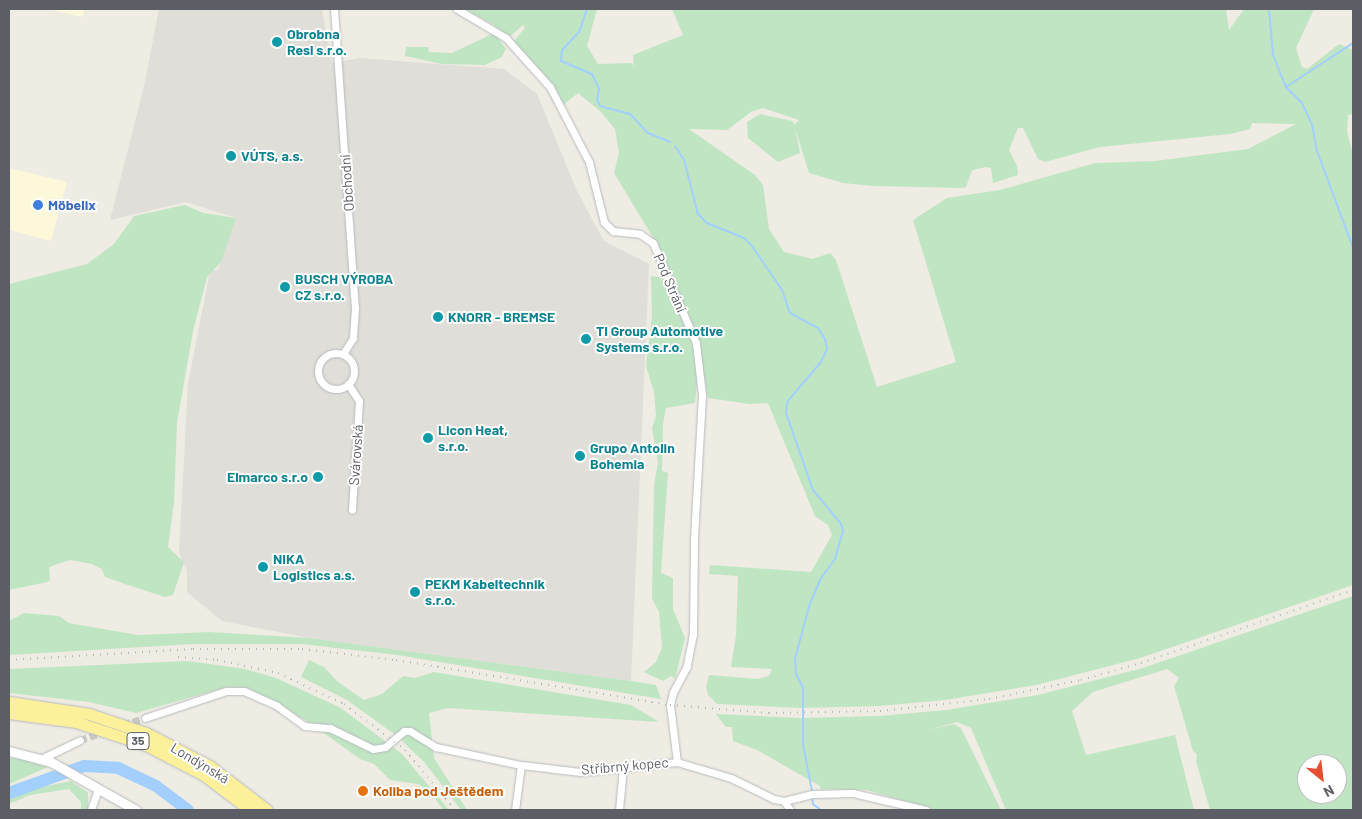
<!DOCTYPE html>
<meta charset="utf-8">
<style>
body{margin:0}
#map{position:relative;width:1362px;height:819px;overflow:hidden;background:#eeece3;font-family:Barlow,sans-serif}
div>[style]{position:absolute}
.commercial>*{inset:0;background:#fdf8d9}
.industrial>*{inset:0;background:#dfded8}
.green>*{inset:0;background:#c0e5c3}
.stream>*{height:2px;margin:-1px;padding:0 1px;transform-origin:1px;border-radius:1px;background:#a3cffe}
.river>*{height:12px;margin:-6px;padding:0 6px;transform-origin:6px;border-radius:6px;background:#a3cffe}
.minor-tunnel>*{height:7px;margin-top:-3.5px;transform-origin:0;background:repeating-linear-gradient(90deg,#c9c8c3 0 7px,transparent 0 10.5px)}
.roads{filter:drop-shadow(0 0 1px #b8babf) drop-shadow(0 0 1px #b8babf)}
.minor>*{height:7px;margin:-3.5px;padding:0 3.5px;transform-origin:3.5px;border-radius:3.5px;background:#fff}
.minor>.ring{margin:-3.5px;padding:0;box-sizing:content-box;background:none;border:7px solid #fff;border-radius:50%}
.tertiary>*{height:9px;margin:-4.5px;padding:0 4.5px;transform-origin:4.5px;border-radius:4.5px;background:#fff}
.trunk>*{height:11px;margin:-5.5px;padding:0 5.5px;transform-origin:5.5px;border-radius:5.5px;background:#fcf09a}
.rail>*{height:2px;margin-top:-1px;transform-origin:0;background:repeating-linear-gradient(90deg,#b4b5b5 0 1px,transparent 0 7px)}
.dots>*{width:14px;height:14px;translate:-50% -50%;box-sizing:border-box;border:2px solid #fff;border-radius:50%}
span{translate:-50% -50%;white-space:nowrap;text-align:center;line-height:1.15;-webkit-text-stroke:4px #fff;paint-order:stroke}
.shield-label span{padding:1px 4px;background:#fff;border:1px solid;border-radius:4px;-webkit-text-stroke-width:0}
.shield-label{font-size:12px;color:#5b5e64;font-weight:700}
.culture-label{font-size:14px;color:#0d838f;font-weight:700}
.left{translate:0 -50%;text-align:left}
.right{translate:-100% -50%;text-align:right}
.street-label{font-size:14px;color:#5b5e64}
.shop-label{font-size:14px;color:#366cbe;font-weight:700}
.food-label{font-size:14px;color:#c56008;font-weight:700}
.frame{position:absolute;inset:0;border:10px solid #5b5e64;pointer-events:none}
.north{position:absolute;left:1297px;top:754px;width:50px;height:50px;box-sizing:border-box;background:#fff;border:1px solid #bdbfc1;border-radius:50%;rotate:151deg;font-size:14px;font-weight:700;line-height:20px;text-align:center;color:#5b5e64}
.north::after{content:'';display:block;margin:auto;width:18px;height:22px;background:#e74d30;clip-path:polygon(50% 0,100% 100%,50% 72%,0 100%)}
</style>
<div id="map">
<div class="commercial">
<div style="clip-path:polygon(47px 9px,84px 9px,83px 17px)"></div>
<div style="clip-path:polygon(9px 168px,67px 182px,51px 241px,9px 230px)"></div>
</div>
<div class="industrial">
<div style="clip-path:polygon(159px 9px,322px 9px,332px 63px,359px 58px,504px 69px,537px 94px,577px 191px,604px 241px,649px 264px,631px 681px,309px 638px,222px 621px,187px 592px,187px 571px,179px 553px,188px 384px,210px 271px,218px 270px,236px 218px,186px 202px,110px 220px,144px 86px)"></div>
</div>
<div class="green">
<div style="clip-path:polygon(evenodd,463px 9px,597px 9px,587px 46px,598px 64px,632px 63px,634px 66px,633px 55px,683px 35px,672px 9px,1226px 9px,1229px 30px,1244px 9px,1314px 9px,1296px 48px,1302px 67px,1307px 69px,1339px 44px,1353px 50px,1353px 114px,1348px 115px,1347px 131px,1353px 155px,1353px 585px,1140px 658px,1036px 685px,945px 700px,880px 706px,800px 708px,717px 704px,708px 695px,706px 686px,709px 675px,758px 679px,769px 676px,772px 669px,731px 667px,736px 635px,738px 576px,709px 574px,710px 565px,811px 572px,832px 535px,828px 525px,815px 516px,768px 403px,749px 404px,708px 398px,697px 339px,664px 256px,614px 173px,619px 153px,615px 129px,601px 112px,578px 93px,563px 105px,513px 42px,525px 28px,523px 25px,508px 38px,493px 24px,463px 9px,763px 108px,799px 120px,794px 125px,793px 121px,760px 114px,747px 122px,748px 138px,778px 162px,800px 153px,795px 128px,809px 173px,843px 183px,873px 186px,962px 188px,966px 187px,972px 170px,986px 167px,991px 168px,993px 183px,1018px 175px,1017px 166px,1009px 150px,1018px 128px,1023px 128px,1038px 159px,1045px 162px,1100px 147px,1230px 134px,1250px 129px,1252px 123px,1296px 124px,1248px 149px,1155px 161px,1095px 163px,1000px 190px,947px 198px,913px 220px,956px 362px,877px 387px,836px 260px,830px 253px,813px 259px,784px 252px,769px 229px,763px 185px,755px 175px,689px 129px,727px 130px,751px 112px,763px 108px)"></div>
<div style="clip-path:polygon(494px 33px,506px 49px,502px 57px,485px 65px,442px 64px,405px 56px,406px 47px,428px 47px,429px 52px,452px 53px)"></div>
<div style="clip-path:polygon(185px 205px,203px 213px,236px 218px,221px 262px,207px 277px,193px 331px,177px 423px,174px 502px,168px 547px,184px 562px,173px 595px,165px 597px,125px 584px,105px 577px,102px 569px,92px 564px,70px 560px,49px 567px,50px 580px,47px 582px,9px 590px,9px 284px,87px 264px,114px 244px,134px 216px)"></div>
<div style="clip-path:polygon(651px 276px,665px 278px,684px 320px,694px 352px,697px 381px,695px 403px,666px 408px,663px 424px,662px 471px,668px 473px,661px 573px,673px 578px,673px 609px,685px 638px,675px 679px,671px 676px,663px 681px,644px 672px,656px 662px,662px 648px,659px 612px,652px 598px,654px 485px,658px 462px,652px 428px,656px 416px,654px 392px,646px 366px,652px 316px)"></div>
<div style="clip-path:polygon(evenodd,1353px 596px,1353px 810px,1210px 810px,1196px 761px,1197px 754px,1193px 751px,1174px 686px,1179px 678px,1167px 669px,1093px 692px,1072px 711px,1086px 755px,1175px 735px,1194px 810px,1006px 810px,971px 728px,957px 722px,929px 730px,954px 724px,961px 728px,1001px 810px,935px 810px,867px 790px,821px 789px,820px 786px,757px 750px,733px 741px,732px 727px,726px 727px,716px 714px,800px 718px,880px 716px,946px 710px,1038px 695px,1143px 668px,1353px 596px,1307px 764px,1337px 764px,1337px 794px,1307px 794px,1307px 764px)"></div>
<div style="clip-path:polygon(24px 613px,59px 616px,69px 623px,138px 635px,209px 632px,309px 638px,631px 681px,656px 685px,661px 699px,397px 655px,302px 644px,193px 644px,9px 655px,9px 621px)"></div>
<div style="clip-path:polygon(309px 660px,324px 667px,338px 682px,364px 700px,382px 694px,403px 676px,415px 678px,434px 672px,631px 705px,659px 722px,448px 708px,429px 713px,434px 758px,467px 810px,461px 810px,425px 763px,397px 736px,347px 700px,301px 677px)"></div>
<div style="clip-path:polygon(188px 661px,245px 669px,276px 678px,341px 708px,402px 754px,449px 810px,443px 810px,431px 792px,418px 784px,390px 780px,374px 764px,360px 759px,307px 721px,248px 688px,227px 687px,136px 713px,89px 702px,9px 693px,9px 669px)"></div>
<div style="clip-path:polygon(9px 758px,21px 759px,48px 767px,9px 784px)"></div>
<div style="clip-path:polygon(71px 781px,88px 793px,88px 810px,81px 810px,81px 802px,69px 789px,30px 795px,9px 804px,9px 798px,19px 792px)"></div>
</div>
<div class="stream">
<div style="left:587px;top:9px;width:24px;rotate:109deg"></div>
<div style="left:579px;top:32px;width:25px;rotate:133deg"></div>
<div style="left:562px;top:50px;width:11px;rotate:95deg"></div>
<div style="left:561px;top:61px;width:34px;rotate:23deg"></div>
<div style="left:592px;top:74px;width:17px;rotate:65deg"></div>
<div style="left:599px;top:89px;width:11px;rotate:100deg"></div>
<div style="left:597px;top:100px;width:7px;rotate:63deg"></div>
<div style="left:600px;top:106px;width:31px;rotate:15deg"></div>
<div style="left:630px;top:114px;width:26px;rotate:47deg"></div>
<div style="left:648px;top:133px;width:24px;rotate:22deg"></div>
<div style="left:1269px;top:9px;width:46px;rotate:85deg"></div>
<div style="left:1273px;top:55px;width:35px;rotate:68deg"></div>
<div style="left:1286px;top:87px;width:23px;rotate:45deg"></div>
<div style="left:1302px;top:103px;width:23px;rotate:65deg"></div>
<div style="left:1312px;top:124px;width:27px;rotate:80deg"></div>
<div style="left:1317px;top:151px;width:103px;rotate:69.6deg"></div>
<div style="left:1286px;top:87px;width:80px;rotate:-33.3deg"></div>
<div style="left:675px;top:146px;width:17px;rotate:57deg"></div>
<div style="left:684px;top:160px;width:56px;rotate:75.5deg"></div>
<div style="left:698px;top:214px;width:13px;rotate:45deg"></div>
<div style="left:707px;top:223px;width:40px;rotate:22deg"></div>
<div style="left:744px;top:238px;width:11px;rotate:45deg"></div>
<div style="left:752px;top:246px;width:53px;rotate:55.7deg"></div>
<div style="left:782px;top:290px;width:24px;rotate:71deg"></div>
<div style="left:790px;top:313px;width:32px;rotate:28deg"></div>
<div style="left:818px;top:328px;width:13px;rotate:58deg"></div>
<div style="left:825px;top:339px;width:10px;rotate:79deg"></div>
<div style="left:827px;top:349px;width:14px;rotate:115deg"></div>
<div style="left:821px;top:362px;width:52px;rotate:130.4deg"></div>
<div style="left:787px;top:402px;width:11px;rotate:95deg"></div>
<div style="left:786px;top:413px;width:82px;rotate:70.7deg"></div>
<div style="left:813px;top:490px;width:44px;rotate:50.5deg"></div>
<div style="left:841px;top:524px;width:7px;rotate:74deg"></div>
<div style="left:843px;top:531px;width:29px;rotate:106deg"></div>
<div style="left:835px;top:559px;width:26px;rotate:126deg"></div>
<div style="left:820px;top:580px;width:25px;rotate:113deg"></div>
<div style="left:810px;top:603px;width:58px;rotate:105deg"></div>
<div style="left:795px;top:659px;width:15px;rotate:86deg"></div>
<div style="left:796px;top:674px;width:16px;rotate:63deg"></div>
<div style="left:803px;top:688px;width:56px;rotate:90deg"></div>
<div style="left:803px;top:744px;width:48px;rotate:79.2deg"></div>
<div style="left:812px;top:797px;width:7px;rotate:82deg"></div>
<div style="left:813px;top:804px;width:10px;rotate:37deg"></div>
</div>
<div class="river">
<div style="left:9px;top:793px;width:80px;rotate:-19.8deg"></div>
<div style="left:84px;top:766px;width:34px;rotate:3deg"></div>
<div style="left:118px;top:768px;width:42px;rotate:25.3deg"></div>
<div style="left:156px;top:786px;width:40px;rotate:37deg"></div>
</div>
<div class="minor-tunnel">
<div style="left:123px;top:725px;width:23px;rotate:-18deg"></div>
<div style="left:80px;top:740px;width:25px;rotate:-18deg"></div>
</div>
<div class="roads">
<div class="minor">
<div style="left:334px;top:9px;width:300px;rotate:86deg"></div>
<div style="left:355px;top:308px;width:30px;rotate:94deg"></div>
<div style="left:353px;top:338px;width:19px;rotate:122deg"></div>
<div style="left:457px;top:9px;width:57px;rotate:30.6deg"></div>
<div style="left:506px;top:38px;width:66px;rotate:48.1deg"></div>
<div style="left:550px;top:87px;width:85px;rotate:62.5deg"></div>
<div style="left:589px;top:162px;width:62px;rotate:76deg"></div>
<div style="left:604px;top:222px;width:13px;rotate:45deg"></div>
<div style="left:613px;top:231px;width:27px;rotate:6deg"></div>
<div style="left:640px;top:234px;width:16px;rotate:35deg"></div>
<div style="left:653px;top:243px;width:109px;rotate:66.7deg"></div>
<div style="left:696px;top:343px;width:52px;rotate:83.4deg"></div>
<div style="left:702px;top:395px;width:144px;rotate:93.2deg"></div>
<div style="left:694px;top:539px;width:95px;rotate:90.6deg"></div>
<div style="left:693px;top:634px;width:33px;rotate:101deg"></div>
<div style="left:687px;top:666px;width:30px;rotate:118deg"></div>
<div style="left:673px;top:692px;width:13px;rotate:103deg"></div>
<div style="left:670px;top:705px;width:57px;rotate:83deg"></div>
<div class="ring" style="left:318px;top:353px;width:29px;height:29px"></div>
<div style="left:348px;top:384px;width:20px;rotate:57deg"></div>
<div style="left:359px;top:401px;width:109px;rotate:93.7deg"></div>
<div style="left:145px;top:718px;width:85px;rotate:-18.4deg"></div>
<div style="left:226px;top:691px;width:18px"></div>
<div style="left:244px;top:691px;width:36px;rotate:24deg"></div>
<div style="left:277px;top:706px;width:34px;rotate:36deg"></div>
<div style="left:305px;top:726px;width:25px;rotate:5deg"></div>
<div style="left:330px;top:728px;width:48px;rotate:26deg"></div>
<div style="left:373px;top:749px;width:12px;rotate:-9deg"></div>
<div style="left:385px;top:747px;width:25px;rotate:-40deg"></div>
<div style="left:404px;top:731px;width:6px"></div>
<div style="left:410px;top:731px;width:31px;rotate:32deg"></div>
<div style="left:436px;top:747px;width:87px;rotate:12deg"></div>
<div style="left:521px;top:765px;width:60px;rotate:6.7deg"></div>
<div style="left:581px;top:772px;width:97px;rotate:-5.9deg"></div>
<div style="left:677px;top:762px;width:56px;rotate:16.5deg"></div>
<div style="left:731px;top:778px;width:48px;rotate:26deg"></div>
<div style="left:774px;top:799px;width:10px;rotate:11deg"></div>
<div style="left:784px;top:801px;width:30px;rotate:-14deg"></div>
<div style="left:813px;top:794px;width:40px;rotate:-1.4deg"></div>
<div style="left:853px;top:793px;width:75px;rotate:13.1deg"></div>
<div style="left:43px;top:758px;width:41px;rotate:-25.9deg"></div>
<div style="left:784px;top:801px;width:11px;rotate:56deg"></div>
<div style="left:91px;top:810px;width:23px;rotate:-72deg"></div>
<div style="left:515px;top:810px;width:45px;rotate:-82.4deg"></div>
<div style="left:619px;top:810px;width:43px;rotate:-84.7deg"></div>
</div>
<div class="tertiary">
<div style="left:9px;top:751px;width:43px;rotate:14.7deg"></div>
<div style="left:51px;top:762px;width:98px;rotate:29.5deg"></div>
</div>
<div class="trunk">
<div style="left:9px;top:702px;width:81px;rotate:8.5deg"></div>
<div style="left:89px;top:714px;width:60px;rotate:18.4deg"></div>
<div style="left:146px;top:733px;width:72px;rotate:27.3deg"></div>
<div style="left:210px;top:766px;width:72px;rotate:37.7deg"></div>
<div style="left:9px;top:713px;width:68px;rotate:7.7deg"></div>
<div style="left:76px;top:722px;width:74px;rotate:18.2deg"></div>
<div style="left:146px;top:745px;width:65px;rotate:27.3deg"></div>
<div style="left:204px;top:775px;width:58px;rotate:37.3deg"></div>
</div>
</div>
<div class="rail">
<div style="left:178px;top:657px;width:39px;rotate:4deg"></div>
<div style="left:217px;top:660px;width:62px;rotate:12deg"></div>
<div style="left:278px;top:673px;width:73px;rotate:25.2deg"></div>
<div style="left:344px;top:704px;width:76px;rotate:37deg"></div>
<div style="left:405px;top:750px;width:78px;rotate:50.2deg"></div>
<div style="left:9px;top:660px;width:184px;rotate:-3.4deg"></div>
<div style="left:193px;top:649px;width:109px"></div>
<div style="left:302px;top:649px;width:95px;rotate:6.7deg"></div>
<div style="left:396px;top:660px;width:278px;rotate:9.3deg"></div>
<div style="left:670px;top:705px;width:99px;rotate:4.6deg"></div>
<div style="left:769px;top:713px;width:111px;rotate:-1deg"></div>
<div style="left:880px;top:711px;width:110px;rotate:-6.3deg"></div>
<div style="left:989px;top:699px;width:94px;rotate:-11.7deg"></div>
<div style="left:1081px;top:680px;width:62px;rotate:-15.8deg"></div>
<div style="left:1141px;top:663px;width:224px;rotate:-19deg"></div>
</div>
<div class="dots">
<div style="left:277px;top:42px;background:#0f9aa8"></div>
<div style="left:231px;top:156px;background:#0f9aa8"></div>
<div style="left:38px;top:205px;background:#3f7fe0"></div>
<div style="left:285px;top:287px;background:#0f9aa8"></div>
<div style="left:438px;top:317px;background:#0f9aa8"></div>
<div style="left:586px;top:339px;background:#0f9aa8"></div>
<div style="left:428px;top:438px;background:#0f9aa8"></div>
<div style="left:580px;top:456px;background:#0f9aa8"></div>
<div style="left:318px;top:477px;background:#0f9aa8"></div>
<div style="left:263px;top:567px;background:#0f9aa8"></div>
<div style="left:415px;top:592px;background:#0f9aa8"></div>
<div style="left:363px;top:791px;background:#e8710a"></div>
</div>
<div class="shield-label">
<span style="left:138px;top:741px">35</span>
</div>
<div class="culture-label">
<span class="left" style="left:287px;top:42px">Obrobna<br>Resl s.r.o.</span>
<span class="left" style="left:241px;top:156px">VÚTS, a.s.</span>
<span class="left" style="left:295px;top:287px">BUSCH VÝROBA<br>CZ s.r.o.</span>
<span class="left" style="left:448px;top:317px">KNORR - BREMSE</span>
<span class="left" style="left:596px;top:339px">TI Group Automotive<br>Systems s.r.o.</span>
<span class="left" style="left:438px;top:438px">Licon Heat,<br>s.r.o.</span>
<span class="left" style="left:590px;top:456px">Grupo Antolin<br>Bohemia</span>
<span class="right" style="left:308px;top:477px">Elmarco s.r.o</span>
<span class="left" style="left:273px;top:567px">NIKA<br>Logistics a.s.</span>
<span class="left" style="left:425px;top:592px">PEKM Kabeltechnik<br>s.r.o.</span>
</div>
<div class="street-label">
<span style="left:347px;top:183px;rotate:-94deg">Obchodní</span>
<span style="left:670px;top:283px;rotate:67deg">Pod Strání</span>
<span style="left:356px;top:455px;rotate:-86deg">Svárovská</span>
<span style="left:200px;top:763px;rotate:31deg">Londýnská</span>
<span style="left:625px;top:766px;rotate:-5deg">Stříbrný kopec</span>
</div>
<div class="shop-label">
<span class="left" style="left:48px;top:205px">Möbelix</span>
</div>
<div class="food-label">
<span class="left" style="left:373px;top:791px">Koliba pod Ještědem</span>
</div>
<div class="frame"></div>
<div class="north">N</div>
</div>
